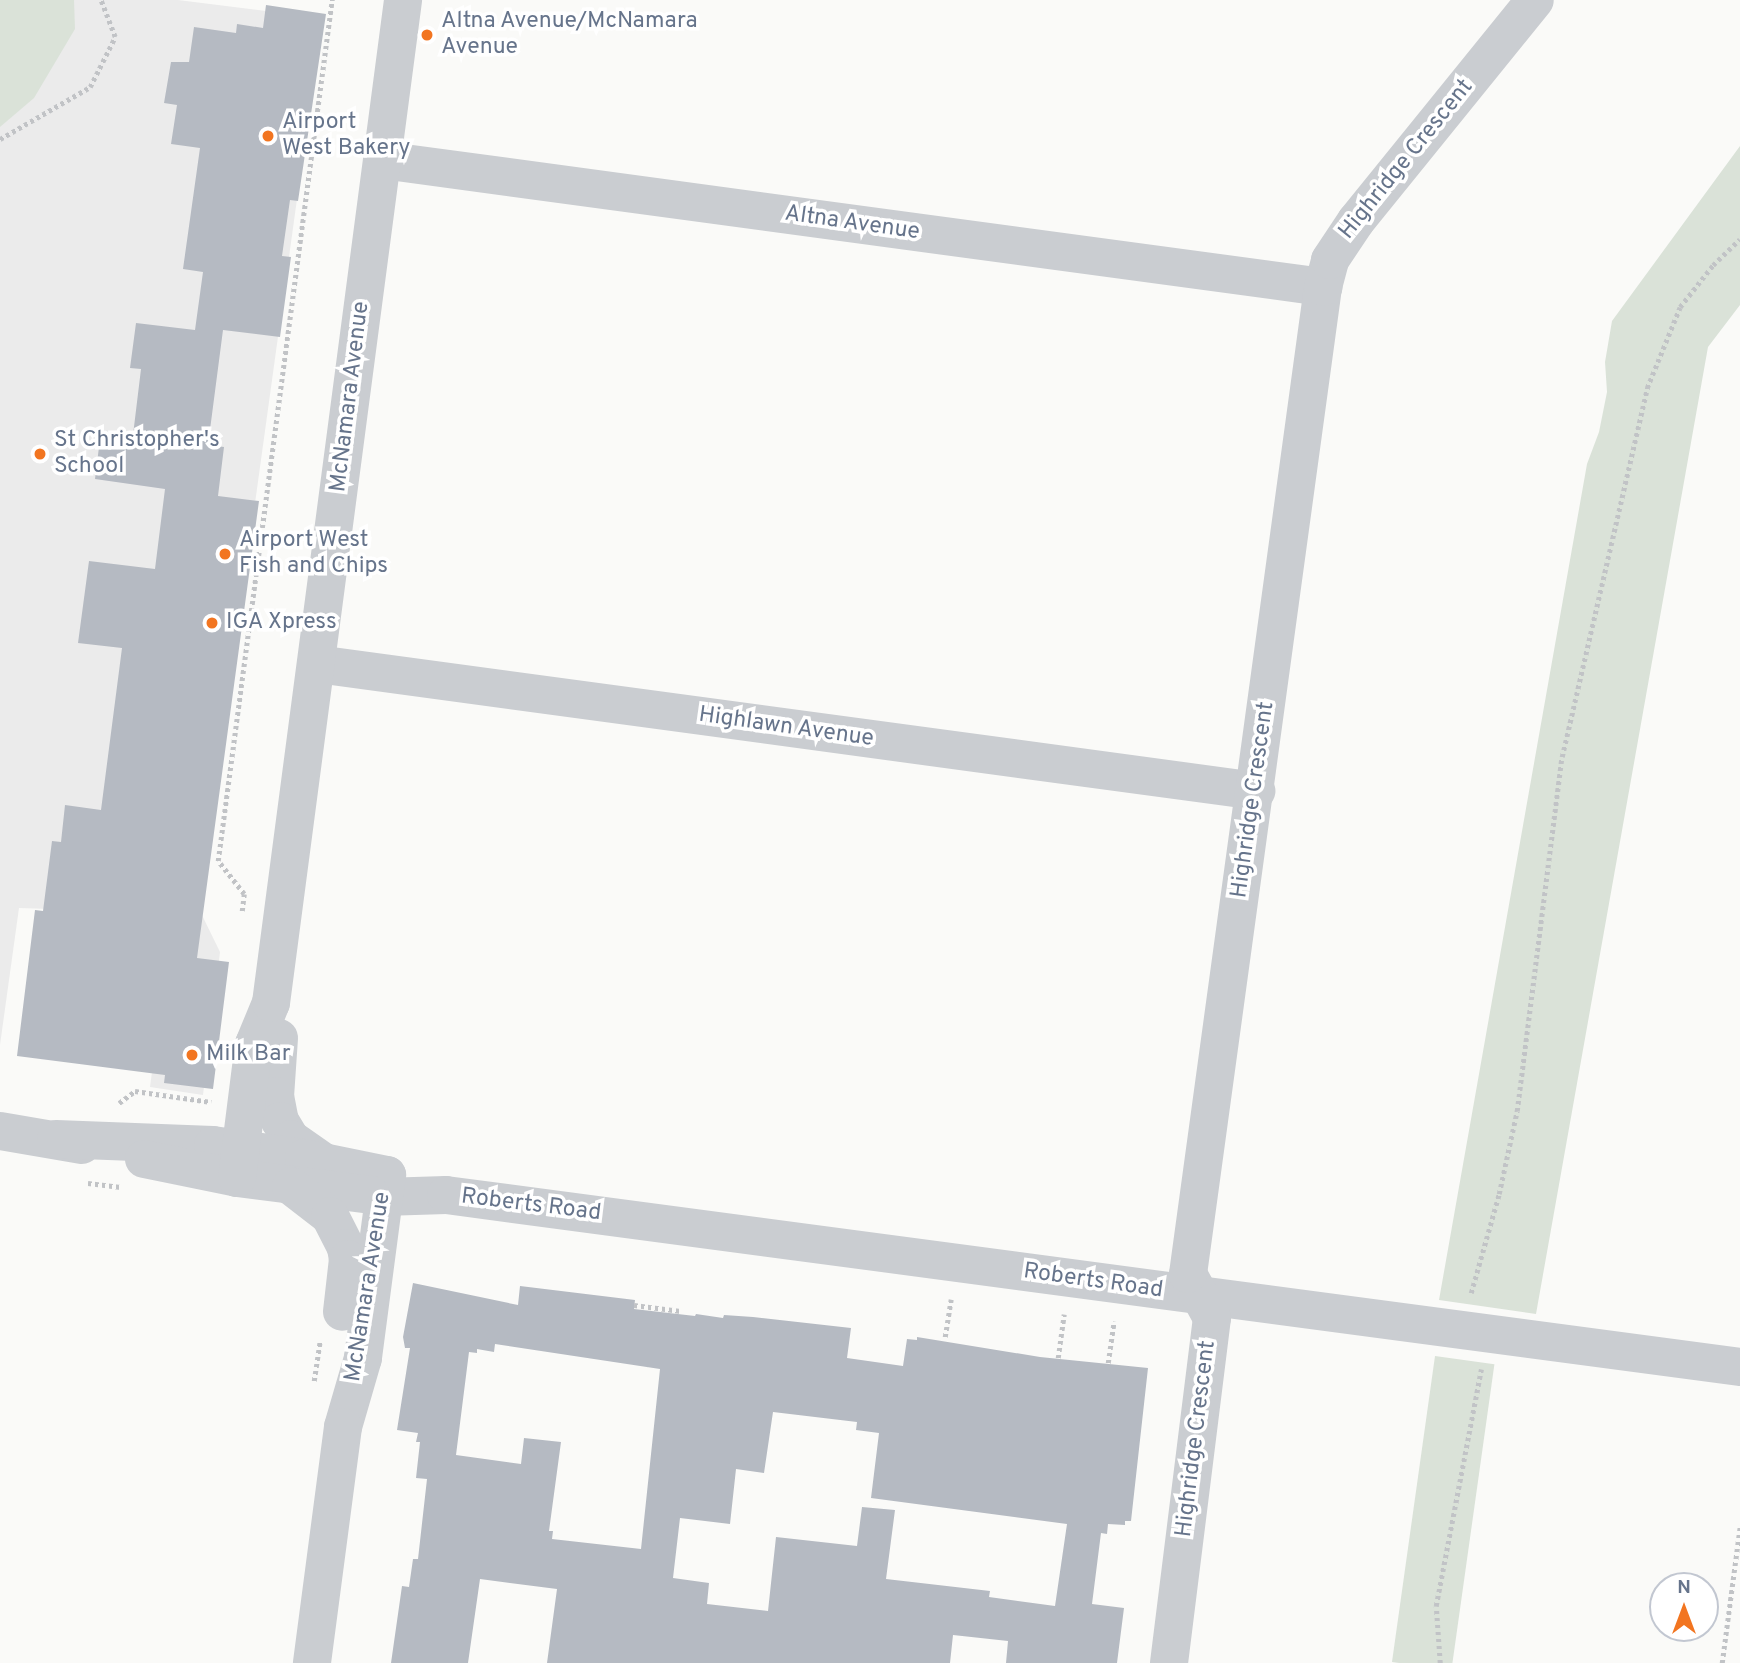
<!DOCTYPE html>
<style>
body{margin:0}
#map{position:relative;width:1740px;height:1663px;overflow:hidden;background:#fafaf8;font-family:Overpass,sans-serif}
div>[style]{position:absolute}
.built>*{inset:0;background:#ebebeb}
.green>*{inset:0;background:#dae2d8;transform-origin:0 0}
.building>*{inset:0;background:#b5bac2}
.path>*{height:4.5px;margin-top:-2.25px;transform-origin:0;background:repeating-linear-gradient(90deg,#c1c3c6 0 3.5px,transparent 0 7px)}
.minor>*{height:38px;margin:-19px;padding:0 19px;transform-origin:19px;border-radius:19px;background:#cacdd1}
.tertiary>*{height:38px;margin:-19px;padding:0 19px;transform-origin:19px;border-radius:19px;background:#cacdd1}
.dots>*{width:19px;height:19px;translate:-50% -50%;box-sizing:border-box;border:4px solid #fff;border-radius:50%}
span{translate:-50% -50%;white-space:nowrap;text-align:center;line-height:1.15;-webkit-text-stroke:7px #fff;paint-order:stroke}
.poi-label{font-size:23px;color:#66748b}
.left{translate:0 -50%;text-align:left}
.street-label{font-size:23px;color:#66748b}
.north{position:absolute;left:1649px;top:1572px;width:70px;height:70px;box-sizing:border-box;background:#fff;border:2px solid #c2c7d1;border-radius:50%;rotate:0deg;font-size:19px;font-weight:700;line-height:28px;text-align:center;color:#66748b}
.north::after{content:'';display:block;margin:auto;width:24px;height:32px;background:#f27520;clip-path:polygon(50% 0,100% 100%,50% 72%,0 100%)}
</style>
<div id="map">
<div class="built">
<div style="clip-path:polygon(0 0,178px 0,322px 18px,199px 909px,220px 952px,203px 1095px,150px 1087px,173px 913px,19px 908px,0 1045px)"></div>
</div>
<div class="green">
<div style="clip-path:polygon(0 0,74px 0,75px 29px,34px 98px,0 127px)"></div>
<div style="clip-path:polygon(1740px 146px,1740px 305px,1708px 347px,1536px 1314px,1439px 1300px,1587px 464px,1599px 432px,1607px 392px,1605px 362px,1612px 321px)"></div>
<div style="left:1435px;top:1356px;width:60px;height:309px;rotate:8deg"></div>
</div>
<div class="building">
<div style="clip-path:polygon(266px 5px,326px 14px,298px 201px,290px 200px,282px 256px,291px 257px,280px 337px,223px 330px,208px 445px,224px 447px,218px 496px,259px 501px,197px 958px,229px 962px,213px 1089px,164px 1083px,165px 1075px,17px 1056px,35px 910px,43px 911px,52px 841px,61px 842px,65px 805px,101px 810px,122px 648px,78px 643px,89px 561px,155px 569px,165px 489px,95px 479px,101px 431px,133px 435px,141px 369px,130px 368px,136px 323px,195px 330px,203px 272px,183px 269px,200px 148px,171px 144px,177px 105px,164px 103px,171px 62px,189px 62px,194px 27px,236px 33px,237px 24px,263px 28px)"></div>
<div style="clip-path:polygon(evenodd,413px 1283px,518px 1305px,520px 1286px,635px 1300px,634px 1309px,695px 1316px,696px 1314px,723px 1318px,724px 1315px,753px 1317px,851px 1328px,847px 1358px,903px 1366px,907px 1339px,917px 1340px,917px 1337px,1040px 1357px,1148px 1368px,1131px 1521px,1125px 1521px,1125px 1525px,1108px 1524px,1107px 1534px,1101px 1533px,1092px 1604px,1124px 1608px,1117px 1663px,1006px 1663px,1008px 1641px,953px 1635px,950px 1663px,547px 1663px,557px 1589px,480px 1579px,468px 1663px,391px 1663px,402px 1586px,409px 1587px,413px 1559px,418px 1559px,427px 1479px,416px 1478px,420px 1442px,416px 1442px,418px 1433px,397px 1430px,410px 1348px,405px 1348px,403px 1337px,413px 1283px,495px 1344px,660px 1369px,641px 1549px,552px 1539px,553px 1531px,549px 1531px,561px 1442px,524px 1438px,521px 1464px,456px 1455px,469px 1352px,477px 1353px,477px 1349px,494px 1352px,495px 1344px,413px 1283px,773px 1412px,857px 1422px,856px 1430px,879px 1433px,871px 1498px,1067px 1524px,1055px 1606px,989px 1597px,990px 1591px,886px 1579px,895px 1510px,862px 1507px,857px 1546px,776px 1537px,768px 1611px,707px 1604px,709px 1583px,673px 1578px,680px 1518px,730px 1524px,736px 1469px,764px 1473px,773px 1412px)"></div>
</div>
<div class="path">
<div style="left:0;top:139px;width:104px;rotate:-30deg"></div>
<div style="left:90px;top:87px;width:56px;rotate:-63.4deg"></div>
<div style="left:115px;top:37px;width:40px;rotate:-111deg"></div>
<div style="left:242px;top:911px;width:17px;rotate:-83deg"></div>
<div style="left:244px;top:894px;width:42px;rotate:-128.2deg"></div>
<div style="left:218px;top:861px;width:869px;rotate:-82.46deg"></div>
<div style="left:119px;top:1103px;width:20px;rotate:-37deg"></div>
<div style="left:135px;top:1091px;width:77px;rotate:8.2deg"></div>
<div style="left:88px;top:1183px;width:33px;rotate:7deg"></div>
<div style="left:1471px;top:1293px;width:103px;rotate:-74.2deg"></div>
<div style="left:1499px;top:1194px;width:85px;rotate:-77.8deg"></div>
<div style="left:1517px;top:1111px;width:357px;rotate:-82.8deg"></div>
<div style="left:1562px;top:757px;width:379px;rotate:-77deg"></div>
<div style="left:1647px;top:388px;width:87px;rotate:-67.8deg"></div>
<div style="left:1680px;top:307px;width:53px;rotate:-51.8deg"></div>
<div style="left:1713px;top:265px;width:37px;rotate:-44deg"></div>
<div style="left:634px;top:1305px;width:47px;rotate:7.3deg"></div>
<div style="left:945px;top:1337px;width:38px;rotate:-81deg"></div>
<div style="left:1058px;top:1358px;width:44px;rotate:-82.2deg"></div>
<div style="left:1108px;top:1363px;width:42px;rotate:-81.9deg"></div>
<div style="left:314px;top:1381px;width:40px;rotate:-81.5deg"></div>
<div style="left:1440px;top:1663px;width:57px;rotate:-94deg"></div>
<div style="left:1436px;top:1606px;width:241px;rotate:-79.2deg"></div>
<div style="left:1722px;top:1663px;width:138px;rotate:-82.5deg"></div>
</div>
<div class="minor">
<div style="left:382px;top:160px;width:950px;rotate:7.69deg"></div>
<div style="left:317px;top:664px;width:948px;rotate:7.7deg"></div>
<div style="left:383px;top:1197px;width:63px;rotate:-1.8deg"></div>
<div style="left:446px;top:1195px;width:1305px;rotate:7.57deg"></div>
<div style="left:1169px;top:1663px;width:348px;rotate:-82.9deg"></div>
<div style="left:1212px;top:1318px;width:50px;rotate:-118.6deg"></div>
<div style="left:1188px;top:1274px;width:996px;rotate:-82.21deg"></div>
<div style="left:1323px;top:287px;width:28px;rotate:-75deg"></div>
<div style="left:1330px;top:260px;width:47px;rotate:-56.3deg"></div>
<div style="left:1356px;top:221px;width:284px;rotate:-51deg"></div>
</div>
<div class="tertiary">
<div style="left:279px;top:1038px;width:58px;rotate:93.9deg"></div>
<div style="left:275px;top:1096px;width:25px;rotate:79deg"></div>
<div style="left:280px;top:1121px;width:21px;rotate:59deg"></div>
<div style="left:291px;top:1139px;width:38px;rotate:35deg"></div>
<div style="left:0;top:1131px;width:83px;rotate:9.7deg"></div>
<div style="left:56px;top:1139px;width:157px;rotate:2.2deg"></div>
<div style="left:213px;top:1145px;width:92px;rotate:8.1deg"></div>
<div style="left:304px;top:1158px;width:85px;rotate:11.6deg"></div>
<div style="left:387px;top:1175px;width:185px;rotate:97.5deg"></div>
<div style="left:363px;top:1358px;width:72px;rotate:106.2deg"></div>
<div style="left:343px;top:1427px;width:238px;rotate:97.5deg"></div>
<div style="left:144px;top:1159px;width:95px;rotate:11.5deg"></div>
<div style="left:237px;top:1178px;width:135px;rotate:7.2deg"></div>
<div style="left:237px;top:1178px;width:135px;rotate:-82.8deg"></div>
<div style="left:254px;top:1044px;width:44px;rotate:-67.5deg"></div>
<div style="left:271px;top:1003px;width:1012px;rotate:-82.5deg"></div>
<div style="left:291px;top:1186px;width:49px;rotate:37.6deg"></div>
<div style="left:330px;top:1216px;width:36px;rotate:63deg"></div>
<div style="left:346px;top:1248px;width:11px;rotate:80deg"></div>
<div style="left:348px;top:1259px;width:53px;rotate:96.5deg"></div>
</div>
<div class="dots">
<div style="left:427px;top:35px;background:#f27520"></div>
<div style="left:268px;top:136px;background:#f27520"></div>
<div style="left:40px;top:454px;background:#f27520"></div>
<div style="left:225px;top:554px;background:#f27520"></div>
<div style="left:212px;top:623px;background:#f27520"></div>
<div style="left:192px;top:1055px;background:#f27520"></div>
</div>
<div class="poi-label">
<span class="left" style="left:441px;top:35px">Altna Avenue/McNamara<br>Avenue</span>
<span class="left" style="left:282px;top:136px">Airport<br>West Bakery</span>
<span class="left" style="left:54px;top:454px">St Christopher's<br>School</span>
<span class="left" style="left:239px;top:554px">Airport West<br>Fish and Chips</span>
<span class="left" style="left:226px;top:623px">IGA Xpress</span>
<span class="left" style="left:206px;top:1055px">Milk Bar</span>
</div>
<div class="street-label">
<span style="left:1407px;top:160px;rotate:-51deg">Highridge Crescent</span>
<span style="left:852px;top:224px;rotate:8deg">Altna Avenue</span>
<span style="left:351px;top:397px;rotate:-83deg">McNamara Avenue</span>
<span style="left:786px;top:728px;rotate:8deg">Highlawn Avenue</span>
<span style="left:1254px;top:800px;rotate:-82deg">Highridge Crescent</span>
<span style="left:531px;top:1206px;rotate:7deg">Roberts Road</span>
<span style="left:1093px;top:1282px;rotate:8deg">Roberts Road</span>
<span style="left:369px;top:1287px;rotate:-81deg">McNamara Avenue</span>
<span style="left:1197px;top:1439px;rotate:-83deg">Highridge Crescent</span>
</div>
<div class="north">N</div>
</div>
